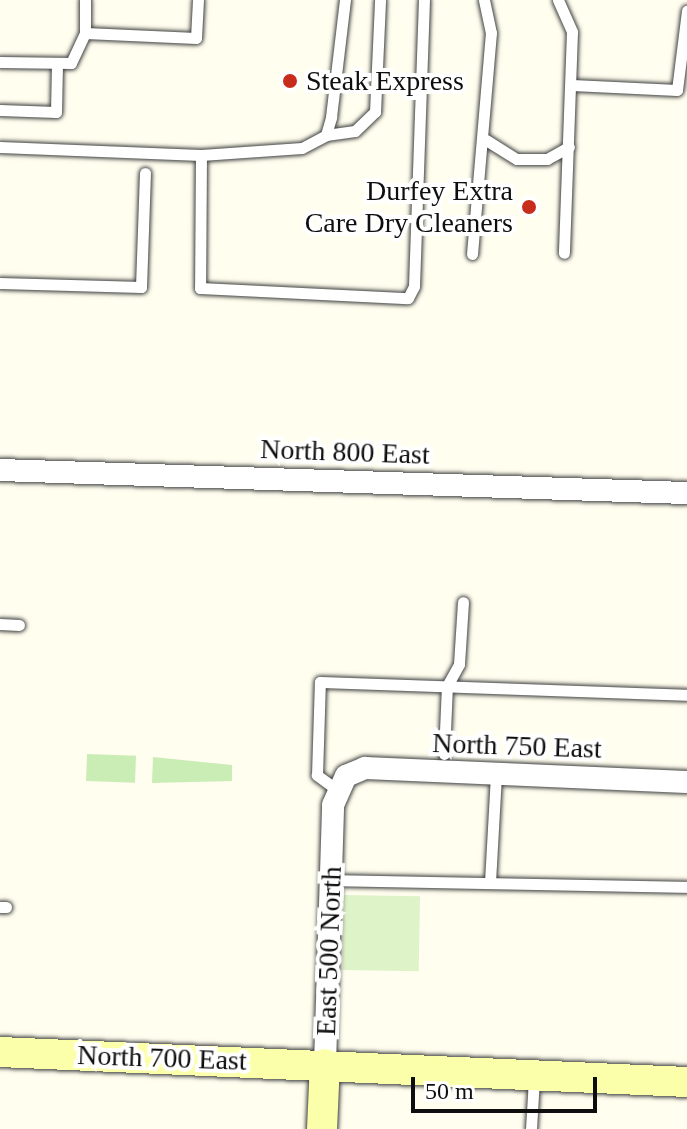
<!DOCTYPE html>
<style>
body{margin:0}
#map{position:relative;width:687px;height:1129px;overflow:hidden;background:#fffeef;font-family:Georgia,serif}
div>[style]{position:absolute}
.green>*{inset:0;background:#caecb5;transform-origin:0 0}
.pitch>*{inset:0;background:#def3c8;transform-origin:0 0}
.roads{filter:drop-shadow(0 0 2px #414141) drop-shadow(0 0 2px #414141)}
.lane>*{height:11px;margin:-5.5px;padding:0 5.5px;transform-origin:5.5px;border-radius:5.5px;background:#fff}
.street>*{height:22px;margin:-11px;padding:0 11px;transform-origin:11px;border-radius:11px;background:#fff}
.secondary>*{height:30px;margin:-15px;padding:0 15px;transform-origin:15px;border-radius:15px;background:#fcffaa}
.dots>*{width:22px;height:22px;translate:-50% -50%;box-sizing:border-box;border:4px solid #fff;border-radius:50%}
span{translate:-50% -50%;white-space:nowrap;text-align:center;line-height:1.15;-webkit-text-stroke:8px #fff;paint-order:stroke}
.poi-label{font-size:28px;color:#0e0e0e}
.left{translate:0 -50%;text-align:left}
.right{translate:-100% -50%;text-align:right}
.street-label{font-size:28px;color:#0e0e0e}
.scale{position:absolute;left:411px;top:1077px;width:186px;height:36px;box-sizing:border-box;border:4px solid #0e0e0e;border-top:0;padding-left:10px;font-size:24px;line-height:28px;white-space:nowrap;color:#0e0e0e;-webkit-text-stroke:6px #fff;paint-order:stroke}
</style>
<div id="map">
<div class="green">
<div style="left:87px;top:754px;width:49px;height:27px;rotate:2deg"></div>
<div style="clip-path:polygon(153px 757px,232px 765px,232px 781px,152px 783px)"></div>
</div>
<div class="pitch">
<div style="left:344px;top:895px;width:76px;height:75px;rotate:1deg"></div>
</div>
<div class="roads">
<div class="lane">
<div style="left:85px;top:0;width:33px;rotate:90deg"></div>
<div style="left:85px;top:33px;width:111px;rotate:2.6deg"></div>
<div style="left:196px;top:38px;width:38px;rotate:-87deg"></div>
<div style="left:558px;top:0;width:35px;rotate:66deg"></div>
<div style="left:572px;top:32px;width:221px;rotate:92.1deg"></div>
<div style="left:0;top:62px;width:71px;rotate:0.8deg"></div>
<div style="left:71px;top:63px;width:33px;rotate:-65deg"></div>
<div style="left:572px;top:85px;width:105px;rotate:2.7deg"></div>
<div style="left:677px;top:90px;width:80px;rotate:-82.8deg"></div>
<div style="left:0;top:110px;width:56px;rotate:2deg"></div>
<div style="left:56px;top:112px;width:49px;rotate:-88.8deg"></div>
<div style="left:326px;top:135px;width:29px;rotate:-8deg"></div>
<div style="left:355px;top:131px;width:28px;rotate:-44deg"></div>
<div style="left:375px;top:112px;width:112px;rotate:-87.4deg"></div>
<div style="left:486px;top:140px;width:36px;rotate:32deg"></div>
<div style="left:517px;top:159px;width:30px"></div>
<div style="left:547px;top:159px;width:25px;rotate:-29deg"></div>
<div style="left:0;top:147px;width:201px;rotate:2.3deg"></div>
<div style="left:201px;top:155px;width:101px;rotate:-4deg"></div>
<div style="left:302px;top:148px;width:27px;rotate:-28deg"></div>
<div style="left:326px;top:135px;width:19px;rotate:-74deg"></div>
<div style="left:331px;top:117px;width:118px;rotate:-83.2deg"></div>
<div style="left:201px;top:155px;width:133px;rotate:90.4deg"></div>
<div style="left:200px;top:288px;width:208px;rotate:2.8deg"></div>
<div style="left:408px;top:298px;width:13px;rotate:-63deg"></div>
<div style="left:414px;top:286px;width:286px;rotate:-88deg"></div>
<div style="left:472px;top:254px;width:222px;rotate:-85.1deg"></div>
<div style="left:491px;top:33px;width:34px;rotate:-102deg"></div>
<div style="left:0;top:283px;width:141px;rotate:1.6deg"></div>
<div style="left:141px;top:287px;width:114px;rotate:-88deg"></div>
<div style="left:0;top:624px;width:19px;rotate:3deg"></div>
<div style="left:444px;top:754px;width:68px;rotate:-87.5deg"></div>
<div style="left:447px;top:686px;width:25px;rotate:-61deg"></div>
<div style="left:459px;top:664px;width:62px;rotate:-86.3deg"></div>
<div style="left:336px;top:789px;width:24px;rotate:-144deg"></div>
<div style="left:317px;top:775px;width:93px;rotate:-88.2deg"></div>
<div style="left:320px;top:682px;width:367px;rotate:2deg"></div>
<div style="left:332px;top:880px;width:355px;rotate:1.1deg"></div>
<div style="left:490px;top:882px;width:107px;rotate:-86.8deg"></div>
<div style="left:0;top:907px;width:6px"></div>
<div style="left:531px;top:1129px;width:50px;rotate:-86.6deg"></div>
</div>
<div class="street">
<div style="left:0;top:470px;width:687px;rotate:1.92deg"></div>
<div style="left:325px;top:1064px;width:259px;rotate:-88.2deg"></div>
<div style="left:333px;top:805px;width:32px;rotate:-66deg"></div>
<div style="left:346px;top:776px;width:21px;rotate:-23deg"></div>
<div style="left:365px;top:768px;width:322px;rotate:2.5deg"></div>
</div>
<div class="secondary">
<div style="left:0;top:1052px;width:688px;rotate:2.5deg"></div>
<div style="left:322px;top:1129px;width:65px;rotate:-87.4deg"></div>
</div>
</div>
<div class="dots">
<div style="left:290px;top:81px;background:#c82d1c"></div>
<div style="left:529px;top:207px;background:#c82d1c"></div>
</div>
<div class="poi-label">
<span class="left" style="left:306px;top:81px">Steak Express</span>
<span class="right" style="left:513px;top:207px">Durfey Extra<br>Care Dry Cleaners</span>
</div>
<div class="street-label">
<span style="left:345px;top:452px;rotate:2deg">North 800 East</span>
<span style="left:517px;top:746px;rotate:2deg">North 750 East</span>
<span style="left:329px;top:951px;rotate:-88deg">East 500 North</span>
<span style="left:162px;top:1058px;rotate:2deg">North 700 East</span>
</div>
<div class="scale">50 m</div>
</div>
